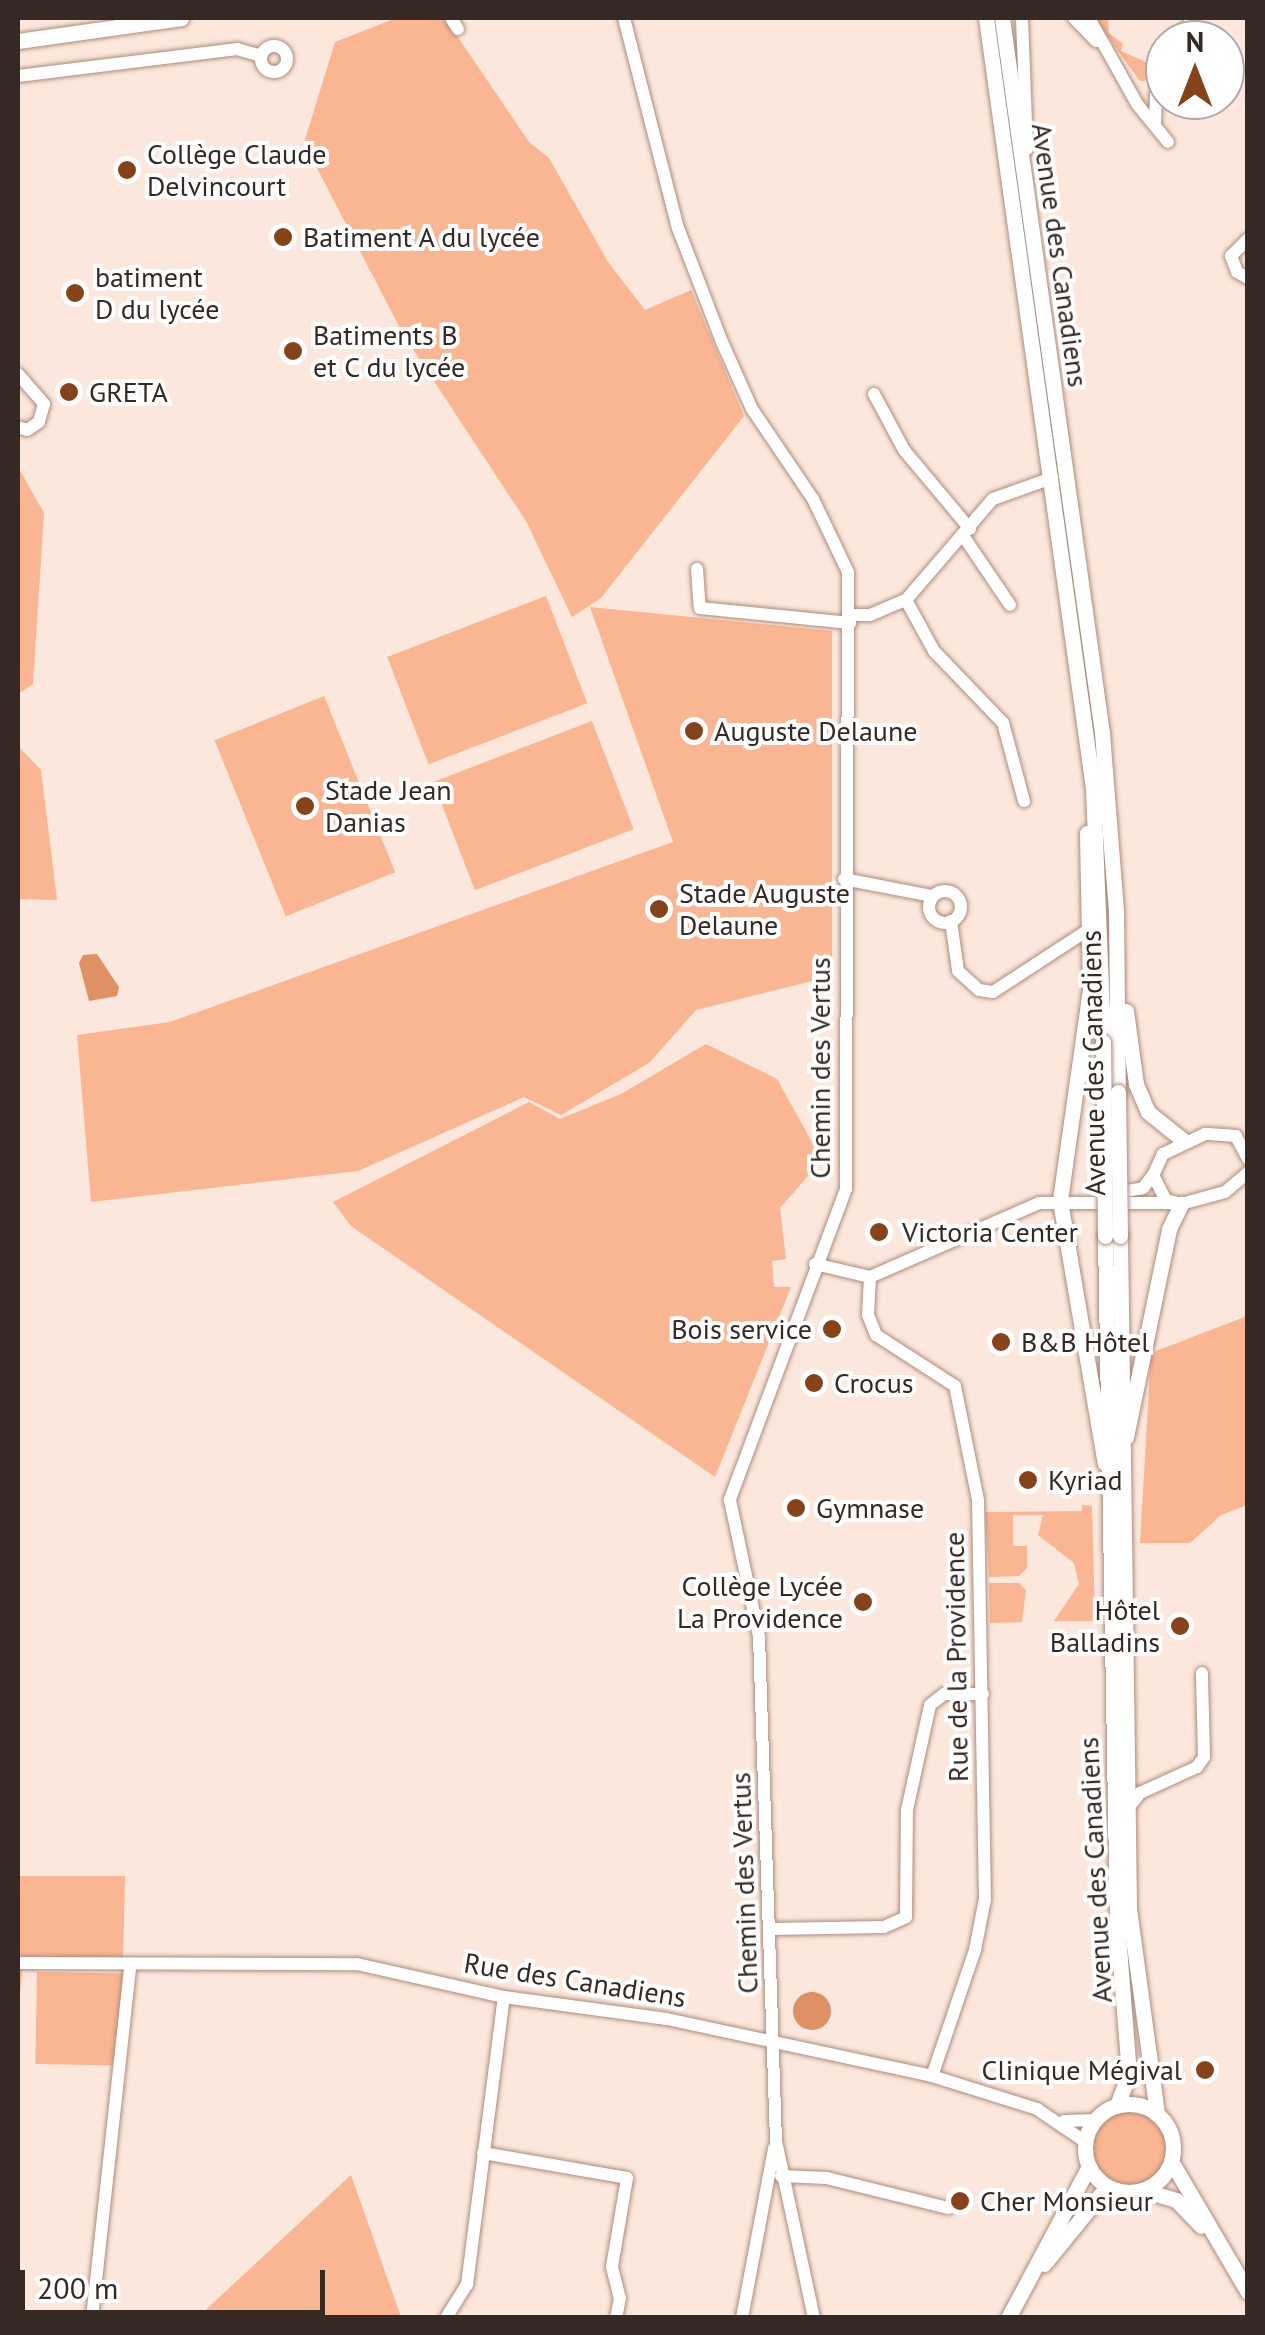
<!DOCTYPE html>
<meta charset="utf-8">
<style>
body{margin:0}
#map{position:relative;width:1265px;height:2335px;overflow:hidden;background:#fce7dc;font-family:"PT Sans",sans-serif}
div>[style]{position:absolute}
.green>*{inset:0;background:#fab592;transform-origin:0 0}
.round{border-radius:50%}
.water>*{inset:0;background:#e09065}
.roads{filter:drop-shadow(0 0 2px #ac8c7b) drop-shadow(0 0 2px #ac8c7b)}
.minor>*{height:12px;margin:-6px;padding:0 6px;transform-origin:6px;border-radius:6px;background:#fff}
.minor>.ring{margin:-6px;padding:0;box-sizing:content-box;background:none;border:12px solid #fff;border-radius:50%}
.major>*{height:15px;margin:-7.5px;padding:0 7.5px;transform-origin:7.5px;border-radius:7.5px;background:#fff}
.major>.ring{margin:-7.5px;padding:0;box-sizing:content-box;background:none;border:15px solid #fff;border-radius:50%}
.bridges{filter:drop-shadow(0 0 2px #ac8c7b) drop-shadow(0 0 2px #ac8c7b)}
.major-bridge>*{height:15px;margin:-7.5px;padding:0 7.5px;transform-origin:7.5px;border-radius:7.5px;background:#fff}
.dots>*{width:28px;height:28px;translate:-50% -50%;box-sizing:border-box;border:5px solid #fff;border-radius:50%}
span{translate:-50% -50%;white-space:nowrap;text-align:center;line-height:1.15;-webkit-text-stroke:8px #fff;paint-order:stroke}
.poi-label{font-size:28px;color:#362923}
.left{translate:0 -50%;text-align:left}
.right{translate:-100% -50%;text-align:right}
.street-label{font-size:28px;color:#362923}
.frame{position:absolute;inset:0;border:20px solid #362923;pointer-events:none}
.north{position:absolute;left:1145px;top:20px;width:100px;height:100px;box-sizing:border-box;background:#fff;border:2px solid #afa9a7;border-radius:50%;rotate:0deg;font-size:28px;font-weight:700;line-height:40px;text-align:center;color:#362923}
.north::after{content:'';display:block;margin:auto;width:35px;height:45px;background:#864218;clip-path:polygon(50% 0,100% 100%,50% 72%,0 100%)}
.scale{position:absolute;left:20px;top:2270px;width:305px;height:45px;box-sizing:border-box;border:5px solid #362923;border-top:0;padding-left:12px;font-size:30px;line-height:35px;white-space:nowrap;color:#362923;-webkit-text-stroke:8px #fff;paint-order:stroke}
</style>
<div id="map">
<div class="green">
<div style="clip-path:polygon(396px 18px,445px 18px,529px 142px,549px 158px,608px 262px,645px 310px,691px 290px,744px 416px,601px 598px,572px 617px,526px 521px,403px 334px,304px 143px,335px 42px)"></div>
<div style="clip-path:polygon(1094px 18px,1108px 20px,1109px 33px,1123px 44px,1121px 51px,1160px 68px,1155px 80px,1140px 81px)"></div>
<div style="clip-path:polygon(18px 467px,44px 513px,33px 684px,18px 694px)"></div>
<div style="left:546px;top:596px;width:115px;height:170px;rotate:69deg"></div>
<div style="clip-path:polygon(590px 607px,832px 631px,832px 976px,696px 1010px,649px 1063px,561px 1115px,524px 1097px,358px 1171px,91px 1202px,77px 1035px,170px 1022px,673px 842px)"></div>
<div style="left:324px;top:696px;width:190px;height:118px;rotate:68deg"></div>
<div style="left:592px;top:721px;width:116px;height:170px;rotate:69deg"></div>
<div style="clip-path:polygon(18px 746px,41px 770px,57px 900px,18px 899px)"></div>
<div style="clip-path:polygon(706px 1044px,777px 1079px,822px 1160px,780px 1208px,786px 1259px,772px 1261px,774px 1287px,791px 1287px,715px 1477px,351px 1226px,333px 1202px,529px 1102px,560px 1119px,621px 1094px)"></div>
<div style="clip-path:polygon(1247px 1316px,1247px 1505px,1221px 1515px,1190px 1543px,1140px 1543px,1151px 1353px)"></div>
<div style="clip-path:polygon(1082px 1505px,1092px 1506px,1095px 1621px,1054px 1621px,1079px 1584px,1074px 1563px,1038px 1535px,1043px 1515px,1013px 1515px,1013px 1546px,1027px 1546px,1027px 1568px,1019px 1576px,989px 1577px,985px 1512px,1082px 1511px)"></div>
<div style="clip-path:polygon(989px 1583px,1019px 1583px,1026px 1590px,1022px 1622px,990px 1623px)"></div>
<div style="clip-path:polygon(18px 1876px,125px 1876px,123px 1960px,24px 1959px,18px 2009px)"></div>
<div style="left:37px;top:1972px;width:86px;height:92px;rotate:1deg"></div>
<div class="round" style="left:1091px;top:2110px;width:76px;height:76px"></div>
<div style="clip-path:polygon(351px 2175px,401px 2317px,198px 2317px)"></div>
</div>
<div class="water">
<div style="clip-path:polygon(97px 954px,119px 987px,117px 996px,89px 1001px,79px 963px,83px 955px)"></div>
<div class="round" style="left:793px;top:1992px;width:38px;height:38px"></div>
</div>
<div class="roads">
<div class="minor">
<div style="left:451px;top:18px;width:13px;rotate:58deg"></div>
<div style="left:624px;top:18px;width:217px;rotate:75.6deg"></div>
<div style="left:678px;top:228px;width:122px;rotate:68.9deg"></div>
<div style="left:722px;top:342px;width:73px;rotate:65.9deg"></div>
<div style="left:752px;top:409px;width:109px;rotate:55.9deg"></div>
<div style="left:813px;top:499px;width:81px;rotate:64.4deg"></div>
<div style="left:848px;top:572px;width:617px;rotate:90.19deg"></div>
<div style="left:846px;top:1189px;width:332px;rotate:110.5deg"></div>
<div style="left:730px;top:1500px;width:140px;rotate:78deg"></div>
<div style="left:759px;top:1637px;width:504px;rotate:88.07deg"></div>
<div style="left:776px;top:2141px;width:181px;rotate:77.9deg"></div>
<div style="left:1022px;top:18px;width:131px;rotate:87.8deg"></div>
<div style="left:1074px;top:18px;width:32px;rotate:46deg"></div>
<div style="left:1089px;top:18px;width:98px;rotate:60.8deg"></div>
<div style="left:1137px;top:104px;width:49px;rotate:50.8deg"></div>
<div style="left:1182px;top:40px;width:24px;rotate:-66deg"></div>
<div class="ring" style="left:261px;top:46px;width:14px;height:14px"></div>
<div style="left:18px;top:76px;width:221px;rotate:-7deg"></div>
<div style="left:237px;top:49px;width:25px;rotate:16deg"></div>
<div style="left:1155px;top:124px;width:30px;rotate:-88deg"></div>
<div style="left:1156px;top:94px;width:17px;rotate:-57deg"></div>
<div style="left:1248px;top:239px;width:24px;rotate:135deg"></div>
<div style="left:1231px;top:256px;width:17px;rotate:69deg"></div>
<div style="left:1237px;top:272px;width:13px;rotate:29deg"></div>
<div style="left:18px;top:374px;width:40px;rotate:49deg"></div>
<div style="left:44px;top:404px;width:19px;rotate:106deg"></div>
<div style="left:39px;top:422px;width:14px;rotate:146deg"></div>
<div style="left:27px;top:430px;width:9px;rotate:-162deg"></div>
<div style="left:874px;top:394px;width:64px;rotate:61.8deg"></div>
<div style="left:904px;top:450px;width:103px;rotate:50.1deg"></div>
<div style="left:964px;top:537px;width:82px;rotate:55.9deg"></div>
<div style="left:697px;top:569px;width:39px;rotate:86deg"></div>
<div style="left:700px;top:608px;width:151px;rotate:5.7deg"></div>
<div style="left:906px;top:600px;width:58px;rotate:61.2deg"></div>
<div style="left:934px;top:651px;width:100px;rotate:46.2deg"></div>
<div style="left:1003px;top:723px;width:81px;rotate:74.9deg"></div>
<div style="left:850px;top:615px;width:20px"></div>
<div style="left:870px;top:615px;width:39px;rotate:-23deg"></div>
<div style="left:906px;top:600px;width:133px;rotate:-49.3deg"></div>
<div style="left:993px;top:499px;width:63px;rotate:-19.6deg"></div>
<div style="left:844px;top:879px;width:90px;rotate:10.9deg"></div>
<div class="ring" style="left:929px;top:891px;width:20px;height:20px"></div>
<div style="left:951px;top:921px;width:50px;rotate:82deg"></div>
<div style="left:958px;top:971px;width:28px;rotate:42deg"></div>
<div style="left:979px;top:990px;width:14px;rotate:8deg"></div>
<div style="left:993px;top:992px;width:113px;rotate:-33.1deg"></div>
<div style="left:1248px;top:1159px;width:26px;rotate:-118deg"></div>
<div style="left:1236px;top:1136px;width:31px;rotate:-176deg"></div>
<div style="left:1205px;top:1134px;width:47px;rotate:154.5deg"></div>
<div style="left:1163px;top:1154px;width:23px;rotate:115deg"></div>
<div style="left:1153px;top:1175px;width:28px;rotate:63deg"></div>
<div style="left:1166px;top:1200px;width:16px;rotate:15deg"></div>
<div style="left:1181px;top:1204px;width:46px;rotate:-15.3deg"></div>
<div style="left:1225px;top:1192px;width:30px;rotate:-40deg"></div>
<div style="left:1113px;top:1193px;width:30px;rotate:-9deg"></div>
<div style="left:1143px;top:1188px;width:16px;rotate:-52deg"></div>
<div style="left:815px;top:1264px;width:57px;rotate:13.3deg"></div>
<div style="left:870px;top:1277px;width:184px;rotate:-23.6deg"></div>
<div style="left:1039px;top:1203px;width:133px"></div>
<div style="left:870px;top:1277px;width:38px;rotate:93deg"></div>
<div style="left:868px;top:1315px;width:22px;rotate:68deg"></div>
<div style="left:876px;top:1335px;width:94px;rotate:32.8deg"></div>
<div style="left:955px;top:1386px;width:116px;rotate:78.6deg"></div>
<div style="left:978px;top:1500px;width:399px;rotate:89deg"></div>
<div style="left:985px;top:1899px;width:52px;rotate:101.1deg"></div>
<div style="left:975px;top:1950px;width:133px;rotate:108.8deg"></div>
<div style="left:1129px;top:1807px;width:18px;rotate:-52deg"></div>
<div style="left:1140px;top:1793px;width:63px;rotate:-24.5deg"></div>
<div style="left:1197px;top:1767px;width:12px;rotate:-55deg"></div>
<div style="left:1204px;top:1757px;width:84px;rotate:-91.4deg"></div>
<div style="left:770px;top:1929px;width:114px;rotate:-1deg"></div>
<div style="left:884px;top:1927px;width:24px;rotate:-24deg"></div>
<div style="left:906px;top:1917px;width:107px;rotate:-89.5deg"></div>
<div style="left:907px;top:1810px;width:107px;rotate:-77.6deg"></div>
<div style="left:930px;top:1705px;width:18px;rotate:-38deg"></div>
<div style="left:944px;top:1694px;width:39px"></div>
<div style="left:18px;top:1963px;width:339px;rotate:0.2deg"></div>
<div style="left:357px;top:1964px;width:151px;rotate:12.7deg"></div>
<div style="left:504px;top:1997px;width:164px;rotate:7.7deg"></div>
<div style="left:667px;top:2019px;width:271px;rotate:12.1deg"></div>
<div style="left:932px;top:2076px;width:110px;rotate:17.4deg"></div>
<div style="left:1037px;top:2109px;width:57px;rotate:34.2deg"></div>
<div style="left:1064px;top:2121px;width:31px;rotate:-2deg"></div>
<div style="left:483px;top:2153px;width:146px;rotate:9.8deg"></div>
<div style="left:627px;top:2178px;width:90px;rotate:99.6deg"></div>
<div style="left:612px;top:2267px;width:32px;rotate:76deg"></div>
<div style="left:620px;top:2298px;width:20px;rotate:101deg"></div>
<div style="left:781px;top:2176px;width:46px;rotate:2.5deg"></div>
<div style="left:827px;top:2178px;width:125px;rotate:13.9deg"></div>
<div style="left:92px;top:2318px;width:354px;rotate:-83.8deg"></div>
<div style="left:446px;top:2318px;width:39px;rotate:-58deg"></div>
<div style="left:467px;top:2285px;width:290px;rotate:-82.7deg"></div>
<div style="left:742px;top:2318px;width:173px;rotate:-79.3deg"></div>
</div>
<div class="major">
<div style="left:986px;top:18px;width:777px;rotate:82.09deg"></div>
<div style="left:1093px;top:788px;width:254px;rotate:87.7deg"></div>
<div style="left:1002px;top:18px;width:722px;rotate:82.04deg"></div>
<div style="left:1102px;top:733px;width:180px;rotate:85.5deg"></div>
<div style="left:1116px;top:912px;width:180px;rotate:89.4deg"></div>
<div style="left:18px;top:41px;width:165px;rotate:-8deg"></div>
<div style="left:1087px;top:833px;width:156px;rotate:88.9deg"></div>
<div style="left:1090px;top:989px;width:214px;rotate:98.1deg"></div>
<div style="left:1060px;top:1201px;width:266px;rotate:80.3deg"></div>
<div style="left:1126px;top:1011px;width:74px;rotate:82.2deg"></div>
<div style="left:1136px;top:1084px;width:30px;rotate:67deg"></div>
<div style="left:1148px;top:1112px;width:46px;rotate:38.9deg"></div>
<div style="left:1105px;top:1236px;width:686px;rotate:89deg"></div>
<div style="left:1117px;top:1922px;width:152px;rotate:85.5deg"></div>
<div style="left:1129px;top:2074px;width:33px;rotate:111deg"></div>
<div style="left:1120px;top:1236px;width:673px;rotate:89.23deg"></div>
<div style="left:1129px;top:1909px;width:207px;rotate:82.2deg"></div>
<div style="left:1126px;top:1437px;width:212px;rotate:-78.3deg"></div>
<div style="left:1169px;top:1229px;width:28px;rotate:-64deg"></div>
<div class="ring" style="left:1085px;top:2104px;width:73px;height:73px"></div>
<div style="left:1171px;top:2161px;width:152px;rotate:59.6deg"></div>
<div style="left:1143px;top:2190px;width:34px;rotate:17deg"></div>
<div style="left:1176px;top:2200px;width:36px;rotate:46deg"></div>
<div style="left:1044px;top:2264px;width:89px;rotate:-50.9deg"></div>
<div style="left:1100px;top:2195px;width:17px;rotate:-17deg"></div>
<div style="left:1008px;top:2318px;width:172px;rotate:-61.9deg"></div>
</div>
</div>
<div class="bridges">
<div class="major-bridge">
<div style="left:1103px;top:1042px;width:194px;rotate:89.4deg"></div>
<div style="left:1118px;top:1092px;width:144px;rotate:89.2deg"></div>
</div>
</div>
<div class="dots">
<div style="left:127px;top:170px;background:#864218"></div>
<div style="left:283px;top:237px;background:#864218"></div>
<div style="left:75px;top:293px;background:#864218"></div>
<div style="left:293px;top:351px;background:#864218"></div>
<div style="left:69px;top:392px;background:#864218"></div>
<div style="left:694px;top:731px;background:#864218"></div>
<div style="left:305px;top:806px;background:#864218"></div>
<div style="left:659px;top:909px;background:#864218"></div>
<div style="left:879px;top:1232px;background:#864218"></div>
<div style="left:832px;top:1329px;background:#864218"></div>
<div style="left:1001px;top:1342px;background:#864218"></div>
<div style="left:814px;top:1383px;background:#864218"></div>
<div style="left:1028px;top:1480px;background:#864218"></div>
<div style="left:796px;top:1508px;background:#864218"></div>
<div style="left:863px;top:1602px;background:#864218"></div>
<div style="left:1180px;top:1626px;background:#864218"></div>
<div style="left:1205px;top:2070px;background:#864218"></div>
<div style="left:960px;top:2201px;background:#864218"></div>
</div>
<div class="poi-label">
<span class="left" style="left:147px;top:170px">Collège Claude<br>Delvincourt</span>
<span class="left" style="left:303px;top:237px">Batiment A du lycée</span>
<span class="left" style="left:95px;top:293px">batiment<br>D du lycée</span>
<span class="left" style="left:313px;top:351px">Batiments B<br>et C du lycée</span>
<span class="left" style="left:89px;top:392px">GRETA</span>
<span class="left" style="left:714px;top:731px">Auguste Delaune</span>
<span class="left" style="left:325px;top:806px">Stade Jean<br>Danias</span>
<span class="left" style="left:679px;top:909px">Stade Auguste<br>Delaune</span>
<span class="left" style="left:902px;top:1232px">Victoria Center</span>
<span class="right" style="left:812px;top:1329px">Bois service</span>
<span class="left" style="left:1021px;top:1342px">B&amp;B Hôtel</span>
<span class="left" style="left:834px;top:1383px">Crocus</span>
<span class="left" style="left:1048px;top:1480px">Kyriad</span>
<span class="left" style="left:816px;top:1508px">Gymnase</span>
<span class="right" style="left:843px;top:1602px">Collège Lycée<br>La Providence</span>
<span class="right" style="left:1160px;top:1626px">Hôtel<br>Balladins</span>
<span class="right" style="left:1182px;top:2070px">Clinique Mégival</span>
<span class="left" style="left:980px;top:2201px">Cher Monsieur</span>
</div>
<div class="street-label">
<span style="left:1060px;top:255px;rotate:82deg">Avenue des Canadiens</span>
<span style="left:1093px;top:1063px;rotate:-91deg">Avenue des Canadiens</span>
<span style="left:820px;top:1068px;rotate:-90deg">Chemin des Vertus</span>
<span style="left:956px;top:1657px;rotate:-91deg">Rue de la Providence</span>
<span style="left:1095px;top:1870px;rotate:-93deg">Avenue des Canadiens</span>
<span style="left:744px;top:1883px;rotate:-92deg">Chemin des Vertus</span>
<span style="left:575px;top:1980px;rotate:9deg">Rue des Canadiens</span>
</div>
<div class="frame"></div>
<div class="north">N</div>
<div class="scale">200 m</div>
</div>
